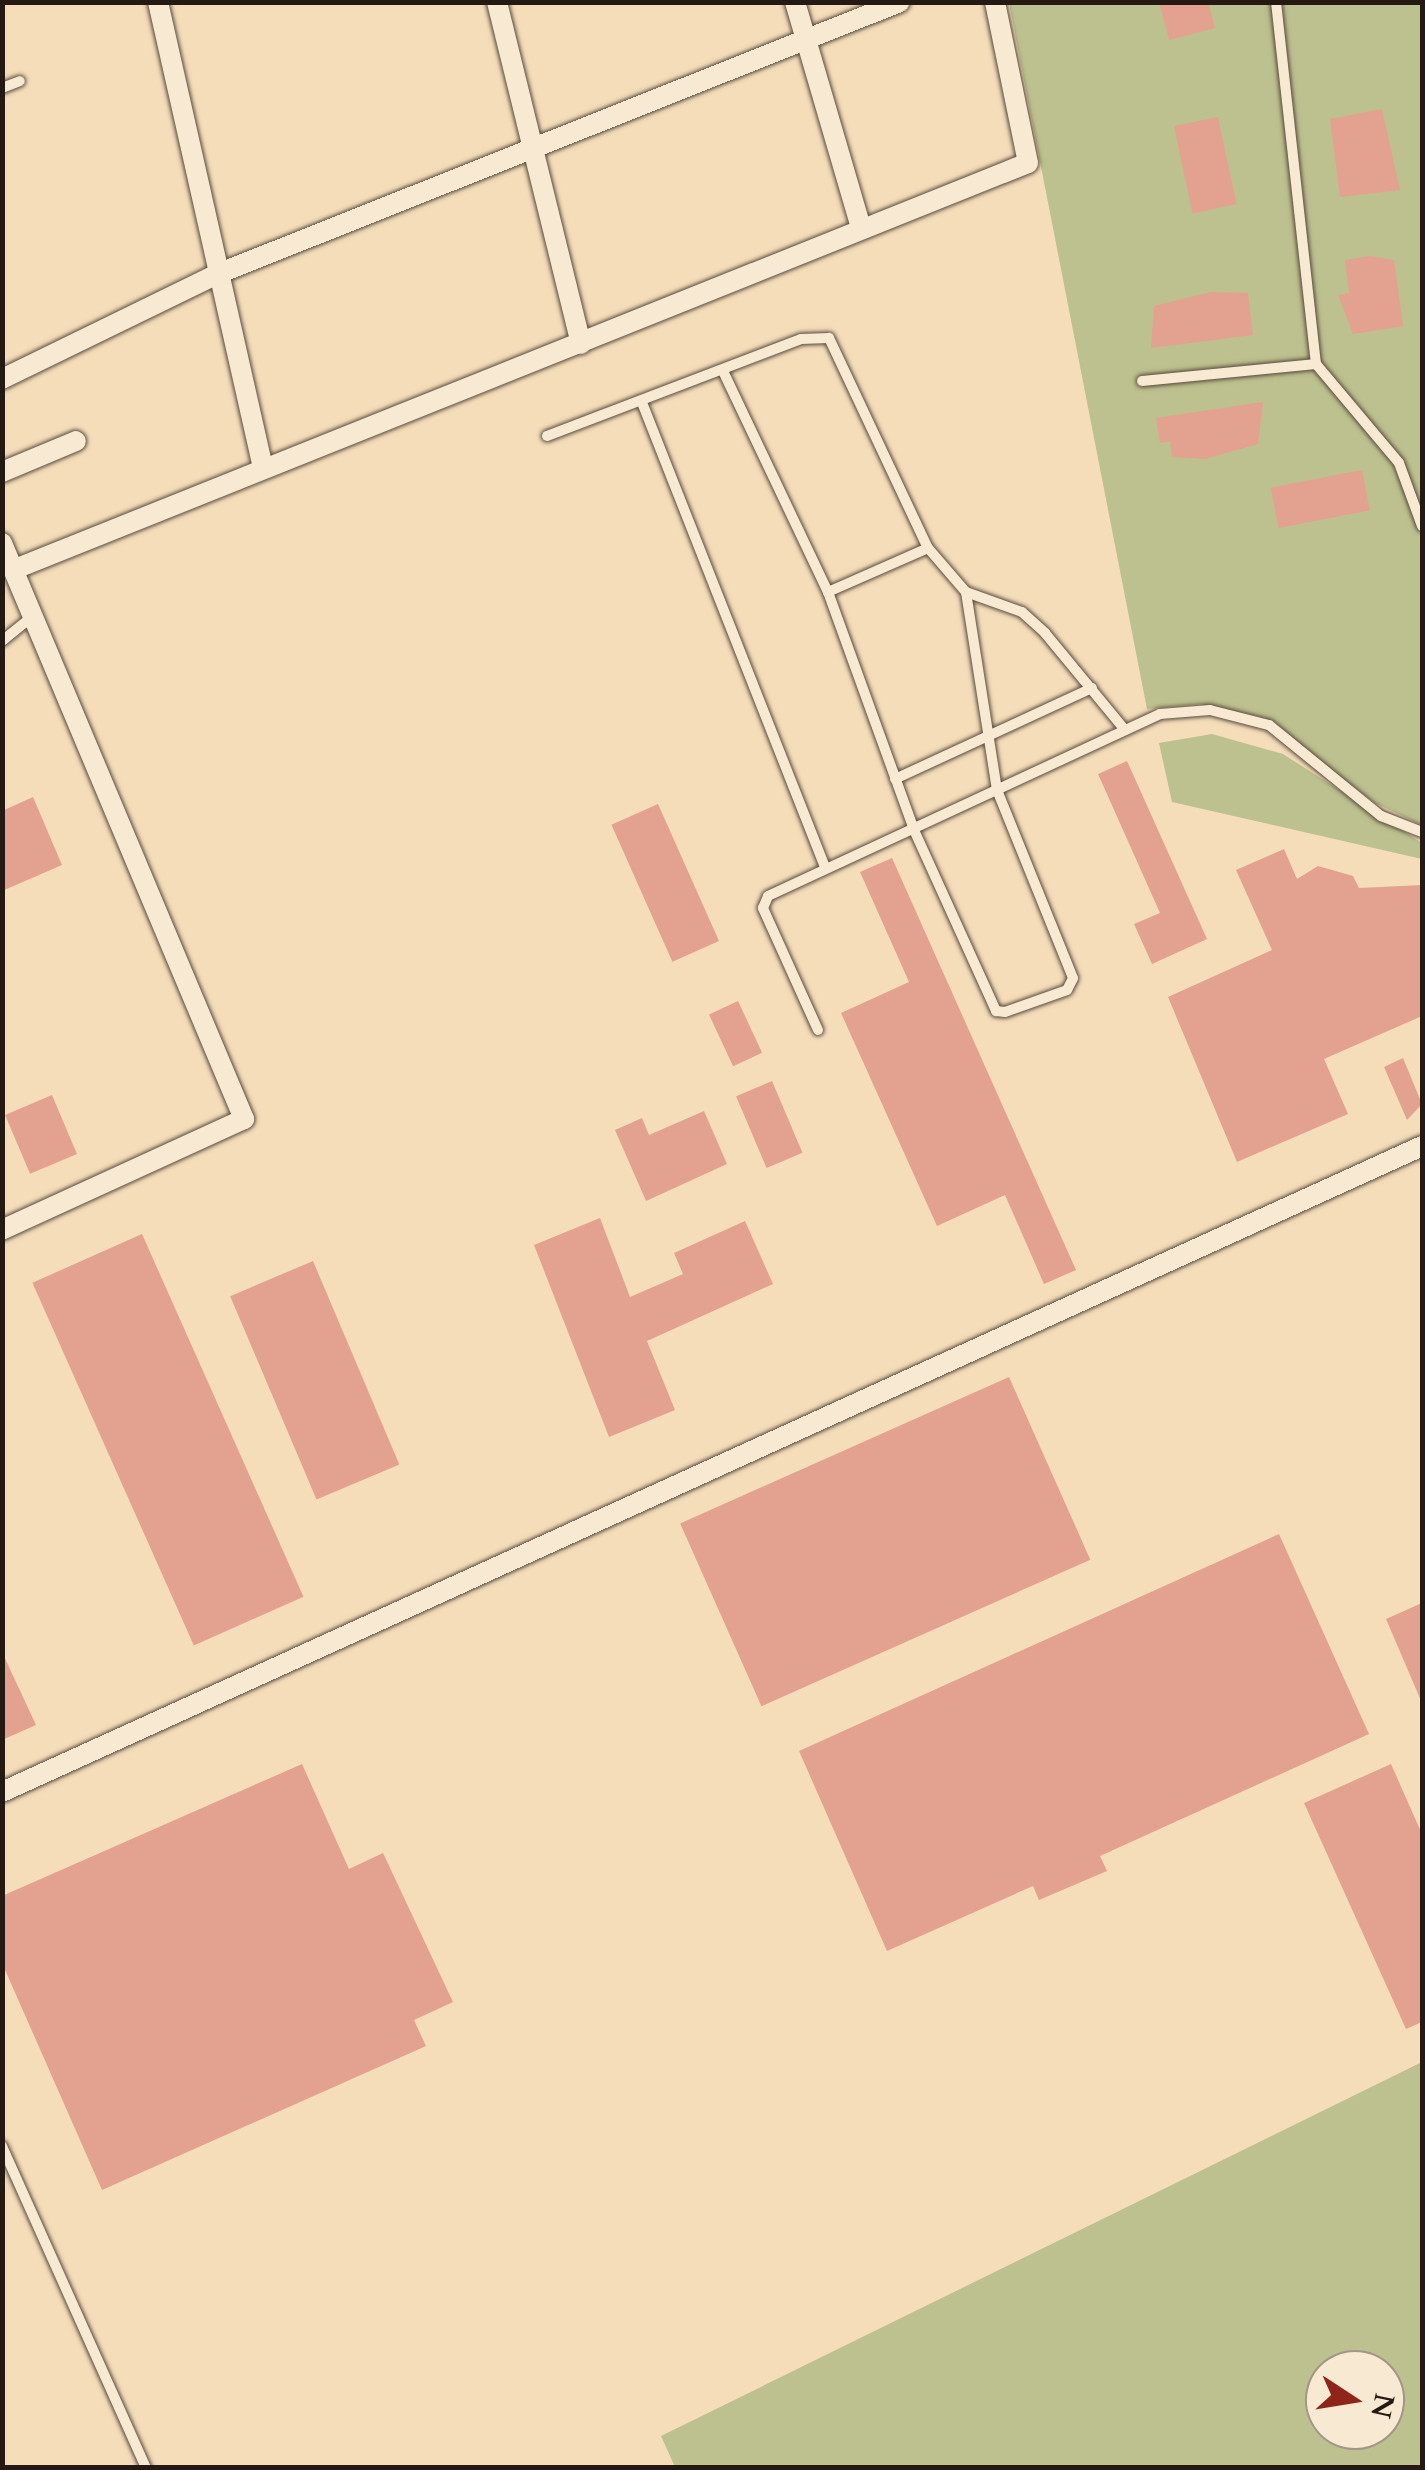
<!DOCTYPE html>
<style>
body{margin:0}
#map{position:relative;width:1425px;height:2470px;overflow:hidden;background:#f5ddba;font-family:Cardo,serif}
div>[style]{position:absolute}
.green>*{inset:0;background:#bdc08f}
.building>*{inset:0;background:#e3a18f;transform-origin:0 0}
.roads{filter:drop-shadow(0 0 2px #584a3d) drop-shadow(0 0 2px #584a3d)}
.lane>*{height:10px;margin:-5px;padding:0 5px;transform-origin:5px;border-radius:5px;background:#f8e9d2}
.street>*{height:20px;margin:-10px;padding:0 10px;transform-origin:10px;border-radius:10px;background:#f8e9d2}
span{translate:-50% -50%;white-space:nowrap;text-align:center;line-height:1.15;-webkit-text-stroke:8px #f8e9d2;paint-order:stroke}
.frame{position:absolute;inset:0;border:5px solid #241913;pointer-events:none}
.north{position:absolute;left:1305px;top:2350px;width:100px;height:100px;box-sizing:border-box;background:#f8e9d2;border:2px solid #a39686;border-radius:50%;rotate:102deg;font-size:28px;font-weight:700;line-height:40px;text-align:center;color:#241913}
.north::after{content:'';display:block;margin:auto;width:35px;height:45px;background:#8f2418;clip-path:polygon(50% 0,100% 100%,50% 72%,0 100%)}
</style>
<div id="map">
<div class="green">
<div style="clip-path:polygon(1009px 3px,1421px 3px,1422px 825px,1375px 803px,1260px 717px,1200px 704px,1147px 709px)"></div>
<div style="clip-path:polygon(1212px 734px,1283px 754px,1422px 843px,1422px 859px,1172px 802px,1159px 743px)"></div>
<div style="clip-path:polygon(evenodd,1422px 2062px,1422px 2467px,675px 2467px,661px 2436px,1422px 2062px,1385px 2370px,1385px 2430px,1325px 2430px,1325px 2370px,1385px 2370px)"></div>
</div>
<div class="building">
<div style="clip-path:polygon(1159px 2px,1208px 2px,1215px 28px,1169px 40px)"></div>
<div style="clip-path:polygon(1382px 109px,1400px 190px,1340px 197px,1330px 119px)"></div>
<div style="left:1218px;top:117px;width:89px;height:45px;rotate:78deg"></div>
<div style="clip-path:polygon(1370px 256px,1394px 260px,1403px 326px,1353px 334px,1338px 295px,1349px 293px,1345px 260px)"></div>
<div style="clip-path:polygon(1211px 292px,1248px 293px,1253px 335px,1151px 348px,1154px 306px)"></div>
<div style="clip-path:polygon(1263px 402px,1258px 444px,1205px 459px,1172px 457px,1170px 441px,1160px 443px,1156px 418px)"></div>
<div style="left:1362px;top:470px;width:41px;height:93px;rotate:79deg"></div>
<div style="clip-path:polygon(1127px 761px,1207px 939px,1152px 964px,1134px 924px,1160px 913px,1098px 774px)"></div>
<div style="clip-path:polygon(33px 797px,62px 865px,2px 891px,2px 811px)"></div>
<div style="left:658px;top:804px;width:150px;height:51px;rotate:66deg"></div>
<div style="clip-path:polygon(1284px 849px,1297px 879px,1318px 866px,1353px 876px,1359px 888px,1422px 885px,1422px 1016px,1324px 1059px,1348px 1114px,1237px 1162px,1168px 997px,1272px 950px,1236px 870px)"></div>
<div style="clip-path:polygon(892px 858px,1076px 1270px,1044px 1284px,1005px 1195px,937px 1226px,841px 1013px,909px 982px,860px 872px)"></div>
<div style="left:738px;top:1001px;width:57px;height:32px;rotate:65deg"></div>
<div style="clip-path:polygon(1403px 1058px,1422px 1104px,1407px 1120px,1384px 1067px)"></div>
<div style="left:772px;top:1081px;width:78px;height:39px;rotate:67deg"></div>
<div style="left:52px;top:1095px;width:64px;height:51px;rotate:67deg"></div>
<div style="clip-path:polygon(704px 1111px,727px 1164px,646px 1201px,615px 1130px,642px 1118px,649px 1135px)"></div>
<div style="clip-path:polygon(600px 1218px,630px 1297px,683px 1274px,674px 1253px,745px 1221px,773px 1284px,647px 1341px,675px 1410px,609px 1437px,534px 1245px)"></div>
<div style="left:142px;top:1234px;width:397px;height:120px;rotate:66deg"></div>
<div style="left:313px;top:1261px;width:221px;height:90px;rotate:67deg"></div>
<div style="left:1009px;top:1377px;width:200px;height:360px;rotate:66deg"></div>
<div style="clip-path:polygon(1279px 1534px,1369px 1734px,1100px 1856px,1107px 1871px,1039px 1900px,1033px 1886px,887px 1951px,799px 1751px)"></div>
<div style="clip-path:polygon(1422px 1603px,1422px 1703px,1386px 1619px)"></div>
<div style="clip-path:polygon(2px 1652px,36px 1725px,2px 1740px)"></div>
<div style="clip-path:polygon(302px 1764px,349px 1869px,383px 1853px,453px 2002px,414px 2020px,426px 2046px,102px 2190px,2px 1963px,2px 1896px)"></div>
<div style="clip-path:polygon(1391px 1764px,1422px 1834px,1422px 2022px,1406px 2029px,1304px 1803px)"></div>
</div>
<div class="roads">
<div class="lane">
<div style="left:1276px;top:2px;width:364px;rotate:83.7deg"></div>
<div style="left:1316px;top:364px;width:129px;rotate:50deg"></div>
<div style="left:1399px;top:463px;width:67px;rotate:69.9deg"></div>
<div style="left:2px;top:88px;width:19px;rotate:-21deg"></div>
<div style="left:723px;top:371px;width:245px;rotate:64.6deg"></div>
<div style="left:828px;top:592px;width:253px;rotate:70.1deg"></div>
<div style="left:914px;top:830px;width:199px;rotate:65.6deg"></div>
<div style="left:996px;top:1011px;width:9px;rotate:6deg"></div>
<div style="left:1005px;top:1012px;width:66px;rotate:-19.5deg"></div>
<div style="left:1067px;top:990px;width:13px;rotate:-63deg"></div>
<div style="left:1073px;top:978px;width:203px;rotate:-112deg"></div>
<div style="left:997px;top:790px;width:200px;rotate:-98.9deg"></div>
<div style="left:1142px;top:381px;width:175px;rotate:-5.6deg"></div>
<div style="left:643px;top:405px;width:497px;rotate:68.5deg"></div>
<div style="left:547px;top:436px;width:272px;rotate:-20.9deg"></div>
<div style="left:801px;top:339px;width:28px;rotate:-2deg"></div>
<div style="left:829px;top:338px;width:232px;rotate:64.8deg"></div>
<div style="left:928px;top:548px;width:58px;rotate:49.2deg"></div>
<div style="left:966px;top:592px;width:59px;rotate:19.7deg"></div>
<div style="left:1022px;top:612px;width:31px;rotate:42deg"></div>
<div style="left:1045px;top:633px;width:124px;rotate:50.5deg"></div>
<div style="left:828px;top:592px;width:109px;rotate:-23.7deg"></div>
<div style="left:2px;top:641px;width:40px;rotate:-39deg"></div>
<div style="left:895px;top:779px;width:217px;rotate:-24.8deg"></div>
<div style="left:818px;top:1030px;width:134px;rotate:-114.3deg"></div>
<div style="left:763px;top:908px;width:13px;rotate:-67deg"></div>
<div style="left:768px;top:896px;width:432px;rotate:-24.9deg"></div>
<div style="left:1160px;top:714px;width:50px;rotate:-4.6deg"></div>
<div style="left:1210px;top:710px;width:61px;rotate:14.3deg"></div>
<div style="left:1269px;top:725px;width:144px;rotate:39.1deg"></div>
<div style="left:1381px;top:816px;width:44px;rotate:21.3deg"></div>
<div style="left:2px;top:2146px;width:353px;rotate:65.9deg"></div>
</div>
<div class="street">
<div style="left:158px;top:2px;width:478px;rotate:77.3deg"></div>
<div style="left:497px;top:2px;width:352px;rotate:76.2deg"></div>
<div style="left:795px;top:2px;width:235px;rotate:73.7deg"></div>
<div style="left:2px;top:379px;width:237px;rotate:-26deg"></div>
<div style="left:215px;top:275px;width:737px;rotate:-21.73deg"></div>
<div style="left:2px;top:472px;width:80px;rotate:-22.7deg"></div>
<div style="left:2px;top:543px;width:625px;rotate:67.21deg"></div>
<div style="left:244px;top:1119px;width:266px;rotate:155.4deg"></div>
<div style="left:15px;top:569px;width:1091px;rotate:-21.84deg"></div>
<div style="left:1028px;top:163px;width:164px;rotate:-101.6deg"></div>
<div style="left:2px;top:1792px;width:1560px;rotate:-24.46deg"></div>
</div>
</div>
<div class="frame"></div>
<div class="north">N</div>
</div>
